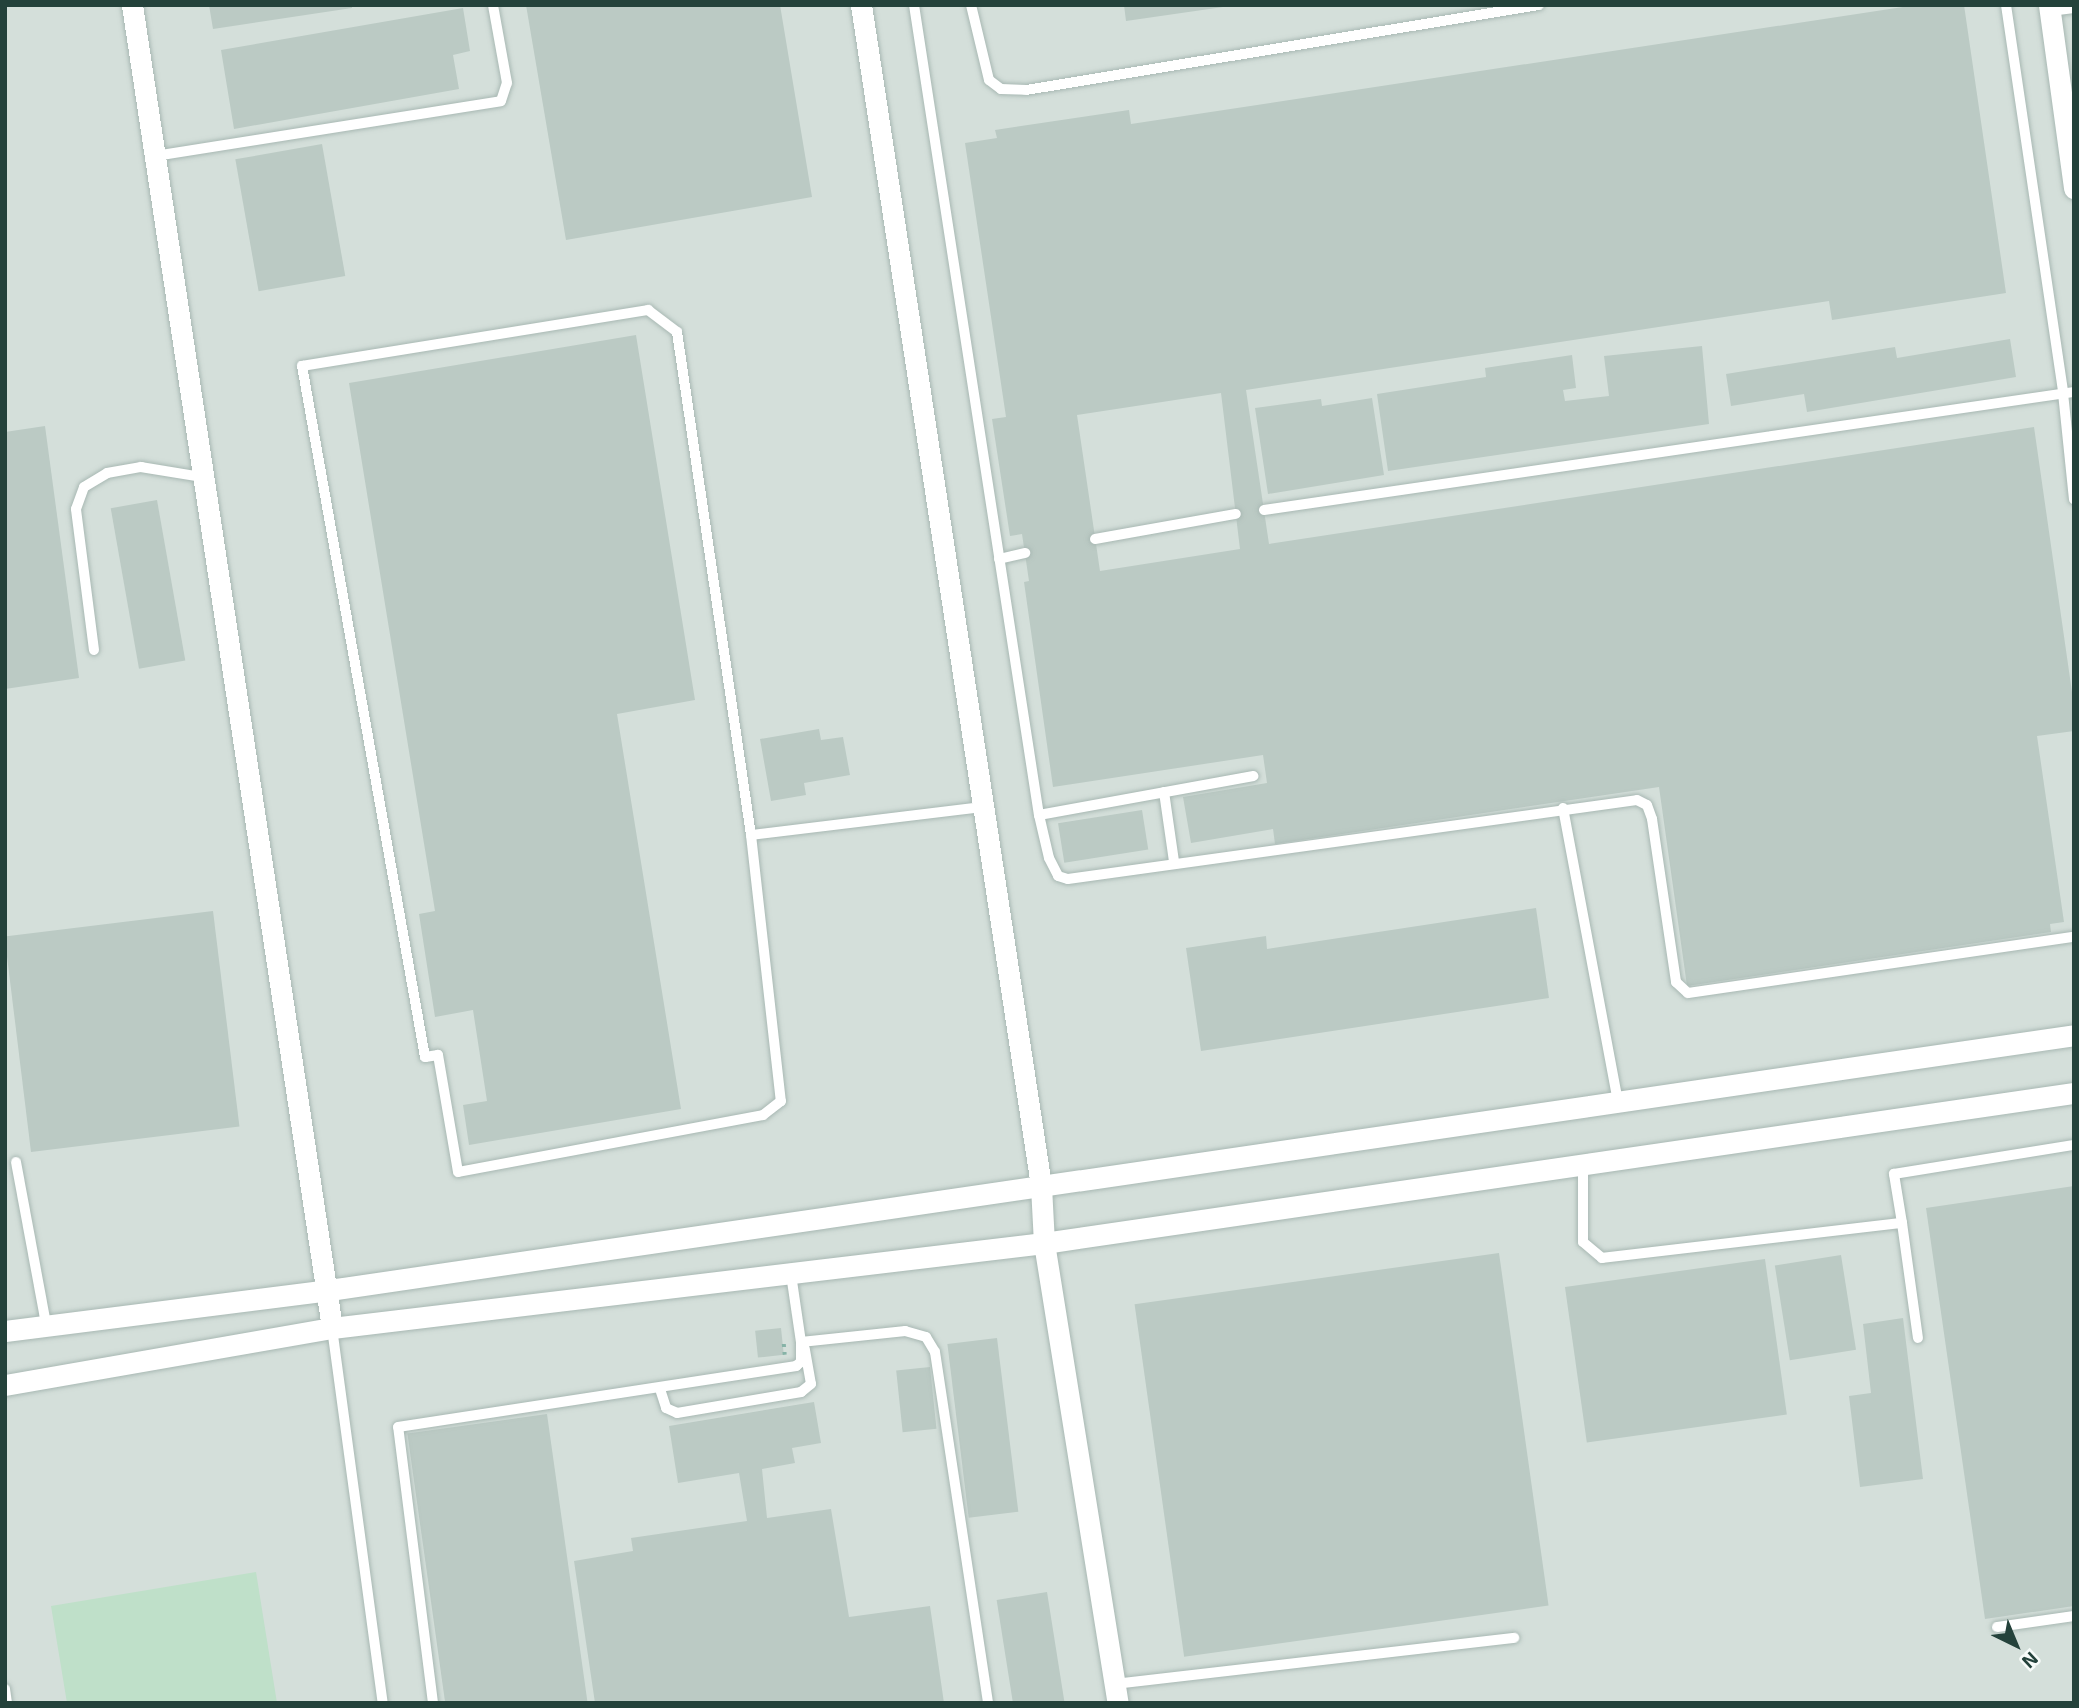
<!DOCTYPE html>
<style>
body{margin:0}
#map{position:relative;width:2079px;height:1708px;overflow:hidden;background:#e6efeb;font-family:"Exo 2",sans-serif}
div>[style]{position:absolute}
.built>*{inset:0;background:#d4dfda;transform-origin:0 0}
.green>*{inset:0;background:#bfe0c9}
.building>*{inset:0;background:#bbcac4;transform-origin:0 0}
.path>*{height:3.5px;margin-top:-1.75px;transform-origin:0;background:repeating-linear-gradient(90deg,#86b3a7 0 3.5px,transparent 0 8.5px)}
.roads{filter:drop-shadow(0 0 2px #a8b8b3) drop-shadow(0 0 2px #a8b8b3)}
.service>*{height:10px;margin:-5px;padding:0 5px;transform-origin:5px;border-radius:5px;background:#fff}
.tertiary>*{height:21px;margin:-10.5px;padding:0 10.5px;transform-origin:10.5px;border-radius:10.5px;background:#fff}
span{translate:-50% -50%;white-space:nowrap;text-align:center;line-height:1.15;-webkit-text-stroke:5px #f7fbf9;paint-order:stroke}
.frame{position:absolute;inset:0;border:7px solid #24423b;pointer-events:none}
.north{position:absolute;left:1981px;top:1610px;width:70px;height:70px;-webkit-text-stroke:5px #f7fbf9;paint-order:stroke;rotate:137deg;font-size:19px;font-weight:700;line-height:28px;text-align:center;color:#24423b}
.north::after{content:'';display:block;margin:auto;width:24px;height:32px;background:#24423b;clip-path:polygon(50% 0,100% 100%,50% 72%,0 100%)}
</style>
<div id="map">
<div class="built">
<div style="left:5px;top:5px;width:2069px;height:1698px"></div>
</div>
<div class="green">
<div style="clip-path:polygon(256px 1572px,277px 1703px,67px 1703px,51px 1606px)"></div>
</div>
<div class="building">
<div style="clip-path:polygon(209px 5px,352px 5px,352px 8px,213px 29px)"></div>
<div style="clip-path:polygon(526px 5px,780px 5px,812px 197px,566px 240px)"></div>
<div style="clip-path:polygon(1124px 5px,1223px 5px,1223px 7px,1126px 21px)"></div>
<div style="clip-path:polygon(evenodd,1916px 5px,1964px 5px,2006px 293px,1832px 320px,1829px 301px,1246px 390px,1269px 544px,2034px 427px,2074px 706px,2074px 731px,2037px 736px,2064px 922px,2050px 924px,2051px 932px,1687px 986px,1659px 787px,1275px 844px,1273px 829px,1191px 843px,1183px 797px,1267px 783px,1263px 755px,1053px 787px,1024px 582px,1029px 581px,1022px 534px,1010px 536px,992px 419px,1006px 417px,965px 143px,997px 138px,995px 130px,1129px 110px,1131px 124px,1916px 5px,1221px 393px,1240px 549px,1100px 571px,1077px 415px,1221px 393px)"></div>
<div style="clip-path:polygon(463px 8px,470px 51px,453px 55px,459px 89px,234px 129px,221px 50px)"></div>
<div style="left:322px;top:144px;width:134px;height:88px;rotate:80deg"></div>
<div style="clip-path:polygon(636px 335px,695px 700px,617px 714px,681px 1109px,469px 1145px,463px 1105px,487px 1101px,473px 1010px,435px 1017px,419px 914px,435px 911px,349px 383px)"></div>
<div style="clip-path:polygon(2010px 339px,2016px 377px,1807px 412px,1804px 394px,1731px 406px,1726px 374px,1895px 347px,1897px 358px)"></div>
<div style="clip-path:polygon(1702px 346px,1709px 424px,1388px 471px,1377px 394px,1486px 377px,1485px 368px,1572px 355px,1576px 388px,1563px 390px,1565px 401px,1609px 396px,1604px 356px)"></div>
<div style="clip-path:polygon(1372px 398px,1384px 475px,1268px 494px,1255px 408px,1321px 399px,1322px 406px)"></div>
<div style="clip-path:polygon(45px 426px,79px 678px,5px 689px,5px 432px)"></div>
<div style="left:157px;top:500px;width:163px;height:47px;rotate:80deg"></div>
<div style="clip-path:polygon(819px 729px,821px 740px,843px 737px,850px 775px,804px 783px,806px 795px,771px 801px,760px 739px)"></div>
<div style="left:1142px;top:810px;width:40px;height:85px;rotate:81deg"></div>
<div style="clip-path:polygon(1536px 908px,1549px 998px,1201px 1051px,1186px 948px,1266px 936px,1267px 949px)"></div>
<div style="left:213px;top:911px;width:217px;height:210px;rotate:83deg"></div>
<div style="clip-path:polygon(2074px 1186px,2074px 1606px,1985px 1619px,1926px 1208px)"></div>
<div style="left:1499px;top:1253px;width:356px;height:368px;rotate:82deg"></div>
<div style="left:1841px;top:1255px;width:96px;height:67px;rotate:81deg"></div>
<div style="left:1765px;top:1259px;width:157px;height:202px;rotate:82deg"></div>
<div style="clip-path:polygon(1903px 1318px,1923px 1479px,1860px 1487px,1849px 1396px,1871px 1393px,1863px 1324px)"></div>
<div style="left:781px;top:1328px;width:27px;height:26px;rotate:84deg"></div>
<div style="left:997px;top:1338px;width:175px;height:50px;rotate:83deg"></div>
<div style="left:930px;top:1367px;width:62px;height:34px;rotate:84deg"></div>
<div style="clip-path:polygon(814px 1402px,821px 1443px,792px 1448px,795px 1463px,762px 1469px,767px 1518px,831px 1509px,849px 1617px,930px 1606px,944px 1703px,595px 1703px,574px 1561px,633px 1551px,631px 1538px,747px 1521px,739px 1473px,678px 1483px,669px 1426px)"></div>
<div style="left:547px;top:1414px;width:292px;height:141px;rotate:82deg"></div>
<div style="left:1047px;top:1592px;width:112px;height:51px;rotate:81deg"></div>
</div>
<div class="path">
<div style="left:784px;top:1344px;width:11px;rotate:85deg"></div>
</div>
<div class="roads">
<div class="service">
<div style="left:914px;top:5px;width:820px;rotate:81.23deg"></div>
<div style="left:1039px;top:815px;width:44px;rotate:76.9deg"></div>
<div style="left:1049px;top:858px;width:20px;rotate:63deg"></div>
<div style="left:1058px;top:876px;width:10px;rotate:17deg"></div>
<div style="left:1068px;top:879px;width:574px;rotate:-7.9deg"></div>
<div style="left:1637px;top:800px;width:11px;rotate:27deg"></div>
<div style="left:1647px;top:805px;width:15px;rotate:70deg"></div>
<div style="left:1652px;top:819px;width:165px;rotate:81.6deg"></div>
<div style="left:1676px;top:982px;width:16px;rotate:43deg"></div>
<div style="left:1688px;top:993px;width:390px;rotate:-8.3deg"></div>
<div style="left:971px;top:5px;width:77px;rotate:76.5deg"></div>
<div style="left:989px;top:80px;width:15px;rotate:37deg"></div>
<div style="left:1001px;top:89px;width:25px;rotate:2deg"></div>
<div style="left:1026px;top:90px;width:520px;rotate:-9.41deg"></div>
<div style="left:2006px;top:5px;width:392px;rotate:81.6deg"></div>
<div style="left:2063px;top:393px;width:107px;rotate:84.1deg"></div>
<div style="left:2050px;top:11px;width:24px;rotate:-7deg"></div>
<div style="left:155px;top:156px;width:350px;rotate:-9deg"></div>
<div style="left:501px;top:101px;width:19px;rotate:-72deg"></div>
<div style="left:507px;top:83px;width:79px;rotate:-100.2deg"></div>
<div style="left:648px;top:310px;width:36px;rotate:37deg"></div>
<div style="left:677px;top:332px;width:508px;rotate:81.63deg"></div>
<div style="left:751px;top:835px;width:268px;rotate:83.6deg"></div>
<div style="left:781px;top:1101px;width:23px;rotate:142deg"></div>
<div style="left:763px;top:1115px;width:310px;rotate:169.4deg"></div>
<div style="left:458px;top:1172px;width:119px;rotate:-99.7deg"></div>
<div style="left:438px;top:1055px;width:13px;rotate:171deg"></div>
<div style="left:425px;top:1057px;width:702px;rotate:-100.09deg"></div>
<div style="left:302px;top:366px;width:351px;rotate:-9.2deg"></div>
<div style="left:1264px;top:510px;width:819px;rotate:-8.29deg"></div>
<div style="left:1095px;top:539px;width:143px;rotate:-10.1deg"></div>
<div style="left:999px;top:559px;width:27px;rotate:-13deg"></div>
<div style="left:94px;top:650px;width:142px;rotate:-97.3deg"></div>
<div style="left:76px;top:509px;width:23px;rotate:-70deg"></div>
<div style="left:84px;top:487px;width:27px;rotate:-31deg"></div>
<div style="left:107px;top:473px;width:35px;rotate:-10deg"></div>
<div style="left:141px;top:467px;width:62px;rotate:9.3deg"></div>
<div style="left:1164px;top:792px;width:70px;rotate:81.8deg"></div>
<div style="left:1563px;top:808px;width:298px;rotate:79.4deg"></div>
<div style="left:1039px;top:815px;width:218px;rotate:-10.3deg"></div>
<div style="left:751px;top:835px;width:232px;rotate:-6.9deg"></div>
<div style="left:16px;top:1162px;width:165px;rotate:79.5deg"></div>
<div style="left:1583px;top:1164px;width:78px;rotate:90deg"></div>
<div style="left:1583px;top:1242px;width:25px;rotate:40deg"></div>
<div style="left:1602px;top:1258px;width:302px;rotate:-6.7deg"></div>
<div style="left:1902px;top:1223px;width:116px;rotate:82.1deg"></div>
<div style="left:1902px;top:1223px;width:50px;rotate:-99.3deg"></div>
<div style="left:1894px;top:1174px;width:182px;rotate:-9.2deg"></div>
<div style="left:332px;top:1328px;width:378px;rotate:82.3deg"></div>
<div style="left:801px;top:1342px;width:105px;rotate:-6deg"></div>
<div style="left:905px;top:1331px;width:22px;rotate:16deg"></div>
<div style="left:926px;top:1337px;width:17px;rotate:59deg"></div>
<div style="left:935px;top:1352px;width:355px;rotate:81.4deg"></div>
<div style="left:660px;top:1389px;width:20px;rotate:72deg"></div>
<div style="left:666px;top:1408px;width:12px;rotate:24deg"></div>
<div style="left:677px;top:1413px;width:126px;rotate:-9.6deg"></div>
<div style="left:801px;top:1392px;width:13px;rotate:-39deg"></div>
<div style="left:811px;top:1384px;width:36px;rotate:-100deg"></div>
<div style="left:1997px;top:1627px;width:78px;rotate:-8.1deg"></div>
<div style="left:1115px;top:1684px;width:402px;rotate:-6.6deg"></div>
<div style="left:5px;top:1689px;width:14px;rotate:82deg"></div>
<div style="left:433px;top:1703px;width:278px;rotate:-97.2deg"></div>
<div style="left:398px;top:1427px;width:403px;rotate:-8.7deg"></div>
<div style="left:796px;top:1366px;width:6px;rotate:-39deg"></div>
<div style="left:801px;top:1362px;width:20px;rotate:-90deg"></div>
<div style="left:801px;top:1342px;width:69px;rotate:-98.4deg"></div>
</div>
<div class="tertiary">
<div style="left:132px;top:5px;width:1338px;rotate:81.4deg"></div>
<div style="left:861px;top:5px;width:1195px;rotate:81.33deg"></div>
<div style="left:1041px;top:1186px;width:57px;rotate:87deg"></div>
<div style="left:1044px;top:1243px;width:466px;rotate:80.9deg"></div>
<div style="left:2049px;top:5px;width:185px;rotate:82.2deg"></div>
<div style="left:5px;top:1331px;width:327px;rotate:-7.2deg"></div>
<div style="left:329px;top:1290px;width:1764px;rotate:-8.31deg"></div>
<div style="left:5px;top:1385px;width:332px;rotate:-9.9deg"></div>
<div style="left:332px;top:1328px;width:717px;rotate:-6.81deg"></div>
<div style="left:1044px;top:1243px;width:1041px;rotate:-8.29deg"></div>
</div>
</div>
<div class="frame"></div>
<div class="north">N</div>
</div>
